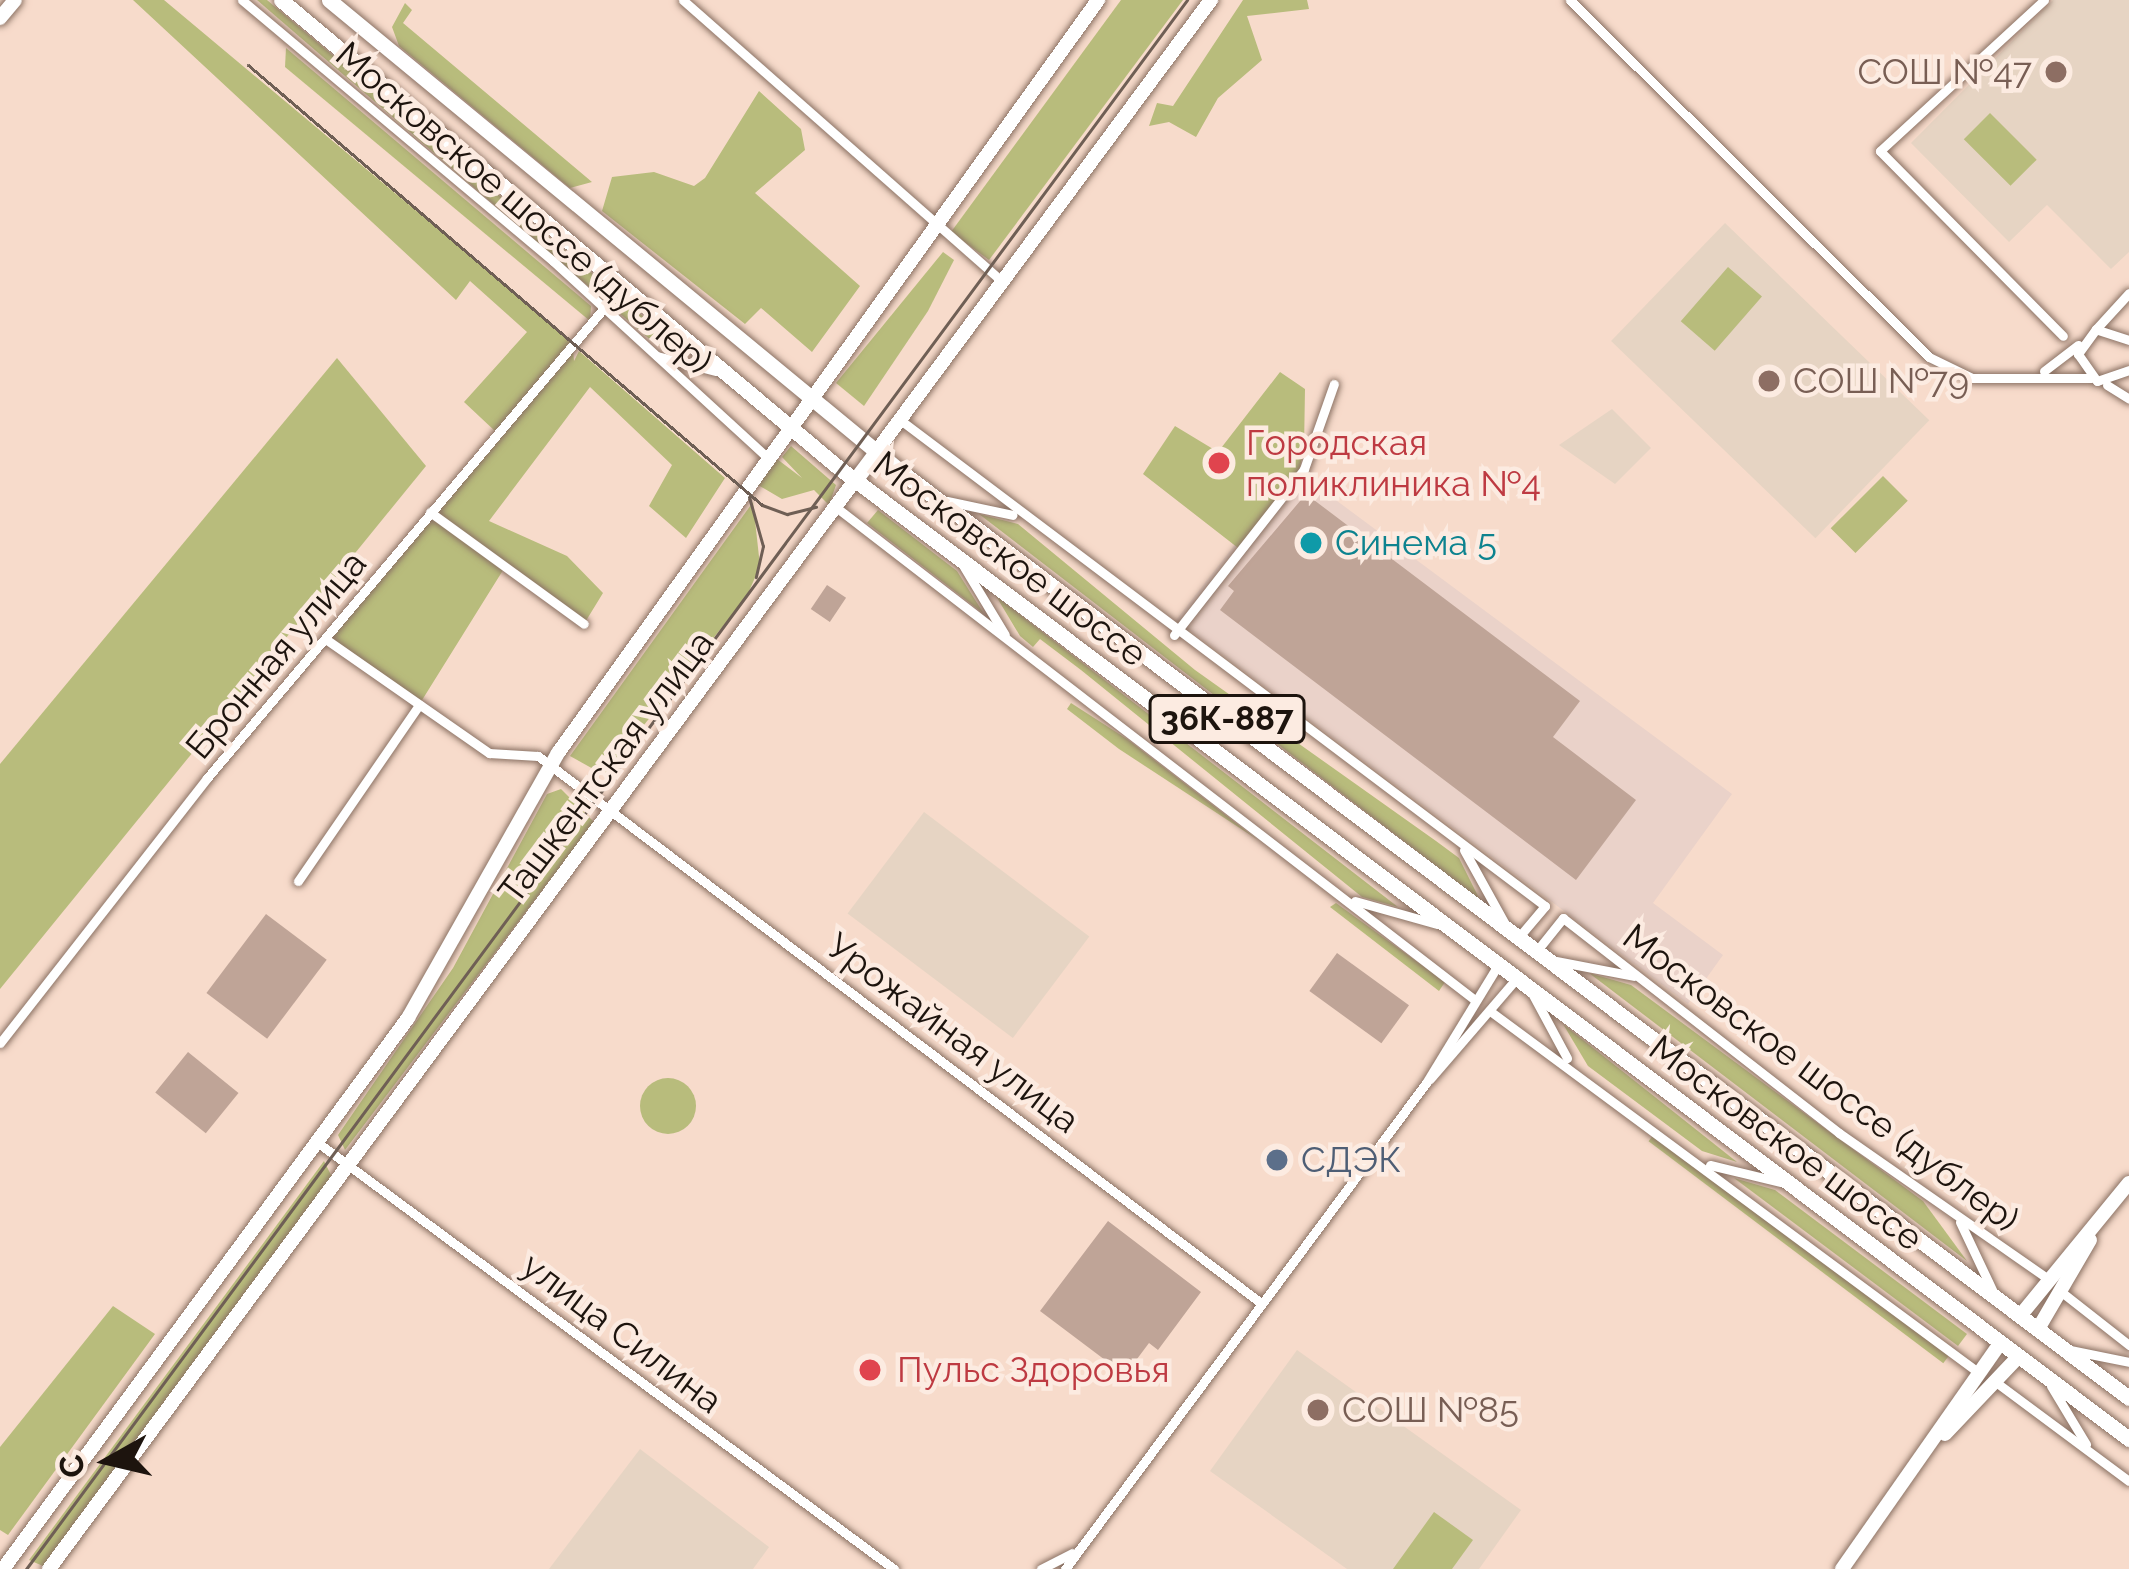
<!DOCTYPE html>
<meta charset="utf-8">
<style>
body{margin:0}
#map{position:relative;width:2129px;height:1569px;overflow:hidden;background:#f7dbcb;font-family:Raleway,sans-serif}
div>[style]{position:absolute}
.commercial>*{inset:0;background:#ead2c9}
.education>*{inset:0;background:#e6d4c3;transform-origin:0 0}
.green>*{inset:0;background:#b8bc7c;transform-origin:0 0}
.round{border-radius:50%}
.building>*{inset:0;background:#bfa497;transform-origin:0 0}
.roads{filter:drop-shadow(0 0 3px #8b7264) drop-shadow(0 0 3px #8b7264)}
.street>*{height:9px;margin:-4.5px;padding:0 4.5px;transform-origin:4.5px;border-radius:4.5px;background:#fff}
.secondary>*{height:14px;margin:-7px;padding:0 7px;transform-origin:7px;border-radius:7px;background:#fff}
.primary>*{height:15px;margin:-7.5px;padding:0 7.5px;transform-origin:7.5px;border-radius:7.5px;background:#fff}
.tram>*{height:3px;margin:-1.5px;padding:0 1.5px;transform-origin:1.5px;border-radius:1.5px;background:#6f5f55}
.dots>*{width:33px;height:33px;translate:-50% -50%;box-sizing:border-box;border:6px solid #fcebe1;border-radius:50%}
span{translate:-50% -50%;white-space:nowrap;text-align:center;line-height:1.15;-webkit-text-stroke:9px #fcebe1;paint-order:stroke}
.shield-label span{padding:3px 9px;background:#fcebe1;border:3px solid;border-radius:9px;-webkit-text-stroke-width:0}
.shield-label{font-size:33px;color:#1d140e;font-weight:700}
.education-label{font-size:36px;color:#785e54}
.right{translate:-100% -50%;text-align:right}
.left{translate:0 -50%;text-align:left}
.street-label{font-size:36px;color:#1d140e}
.health-label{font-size:36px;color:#be3a42}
.culture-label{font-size:36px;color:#0d838f}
.service-label{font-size:36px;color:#4e5e75}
.north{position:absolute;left:48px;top:1401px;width:120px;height:120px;-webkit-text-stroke:9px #fcebe1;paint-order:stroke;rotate:262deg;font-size:33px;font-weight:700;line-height:48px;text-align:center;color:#1d140e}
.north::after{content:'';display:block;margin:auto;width:42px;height:54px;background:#1d140e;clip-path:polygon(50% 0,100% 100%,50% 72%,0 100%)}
</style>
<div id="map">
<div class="commercial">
<div style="clip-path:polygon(1294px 469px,1732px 794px,1653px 903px,1723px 955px,1688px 1004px,1176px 620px)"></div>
</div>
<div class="education">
<div style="clip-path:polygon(2053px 0,2129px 0,2129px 252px,2111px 269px,2047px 205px,2009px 242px,1911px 143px)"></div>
<div style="left:1725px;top:223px;width:284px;height:164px;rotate:44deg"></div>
<div style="clip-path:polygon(1612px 409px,1651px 448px,1615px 484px,1559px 445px)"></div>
<div style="left:924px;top:812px;width:207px;height:127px;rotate:37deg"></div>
<div style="clip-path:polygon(1297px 1350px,1521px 1510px,1479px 1569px,1347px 1569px,1210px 1471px)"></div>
<div style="clip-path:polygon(640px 1449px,769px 1547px,753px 1569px,549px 1569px)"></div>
</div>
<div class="green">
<div style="clip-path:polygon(133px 0,164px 0,572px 341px,574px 361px,579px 351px,725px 478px,686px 538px,649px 506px,672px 465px,590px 387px,489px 521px,567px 556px,603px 593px,584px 624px,505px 567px,419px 705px,327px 640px,496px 432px,464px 402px,527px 332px,470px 281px,456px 300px)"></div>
<div style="clip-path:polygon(257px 0,267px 0,688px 354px,654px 343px)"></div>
<div style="clip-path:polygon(1121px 0,1183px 0,989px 260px,951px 232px)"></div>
<div style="clip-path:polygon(1243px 0,1307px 0,1309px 9px,1247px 16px,1262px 60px,1218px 98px,1196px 137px,1169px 122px,1149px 126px,1157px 103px,1173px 106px)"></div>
<div style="clip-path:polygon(405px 3px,412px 10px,403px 23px,592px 182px,570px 188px,399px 46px,392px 27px)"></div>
<div style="clip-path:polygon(286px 48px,591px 306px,590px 321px,285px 67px)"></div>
<div style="clip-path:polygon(759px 91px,801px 129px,805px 150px,755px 193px,860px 286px,812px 352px,761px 308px,745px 324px,602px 211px,612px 177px,654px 172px,694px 186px,705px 178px)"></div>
<div style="left:1990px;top:113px;width:66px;height:37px;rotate:45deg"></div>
<div style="clip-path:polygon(943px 252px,954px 260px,928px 311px,864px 406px,836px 383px)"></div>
<div style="left:1728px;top:267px;width:45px;height:72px;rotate:41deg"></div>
<div style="clip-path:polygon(337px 358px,426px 466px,0 989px,0 764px)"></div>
<div style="clip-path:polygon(1280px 372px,1305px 389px,1304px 449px,1297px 480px,1242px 551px,1143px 474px,1175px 426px,1218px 452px)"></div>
<div style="clip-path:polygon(791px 446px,836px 485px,829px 505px,814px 490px,782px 499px,758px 485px,777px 459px,802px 478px,782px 457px)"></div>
<div style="left:1883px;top:476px;width:35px;height:74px;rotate:45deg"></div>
<div style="clip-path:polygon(753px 502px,760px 566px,747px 596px,604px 775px,570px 756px)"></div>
<div style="clip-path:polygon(878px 510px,957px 571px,984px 614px,867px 523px)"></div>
<div style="clip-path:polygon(979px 514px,1018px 524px,1195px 670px,1436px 841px,1459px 858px,1480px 900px)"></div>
<div style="clip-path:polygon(996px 596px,1398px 907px,1362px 897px,1081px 670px,1040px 639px,1033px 647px,1020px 636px)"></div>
<div style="clip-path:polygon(1071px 703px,1127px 739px,1258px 840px,1119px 749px,1067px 709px)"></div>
<div style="clip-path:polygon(561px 789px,594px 822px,345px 1150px,338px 1135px,453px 968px,547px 794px)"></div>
<div style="clip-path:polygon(1336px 903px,1445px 982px,1439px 991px,1330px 907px)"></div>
<div style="clip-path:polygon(1589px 973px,1631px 985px,1923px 1201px,1967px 1261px)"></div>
<div style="clip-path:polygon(1563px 1024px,1737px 1162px,1702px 1151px,1588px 1066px)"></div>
<div class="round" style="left:640px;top:1078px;width:56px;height:56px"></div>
<div style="left:1654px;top:1134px;width:369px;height:9px;rotate:37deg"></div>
<div style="clip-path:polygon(324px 1161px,333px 1179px,43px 1566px,29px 1560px)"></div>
<div style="clip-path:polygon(1734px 1178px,1775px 1190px,1967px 1334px,1958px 1346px)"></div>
<div style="clip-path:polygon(113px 1306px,155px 1334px,8px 1535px,0 1530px,0 1447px)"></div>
<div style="clip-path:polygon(1434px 1512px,1473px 1540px,1452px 1569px,1393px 1569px)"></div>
</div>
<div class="building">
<div style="clip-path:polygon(1306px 494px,1580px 701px,1553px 737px,1636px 800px,1576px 880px,1220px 610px,1234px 591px,1228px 586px)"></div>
<div style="left:827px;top:585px;width:23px;height:29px;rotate:34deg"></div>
<div style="left:266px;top:914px;width:76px;height:99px;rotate:37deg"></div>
<div style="left:1337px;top:953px;width:89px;height:47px;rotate:36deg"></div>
<div style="left:188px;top:1052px;width:65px;height:52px;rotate:39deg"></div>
<div style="clip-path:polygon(1108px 1221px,1201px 1292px,1158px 1350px,1149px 1343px,1125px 1375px,1040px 1311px)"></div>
</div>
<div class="roads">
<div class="street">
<div style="left:242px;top:0;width:406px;rotate:40deg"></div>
<div style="left:553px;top:261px;width:293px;rotate:42.5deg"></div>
<div style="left:683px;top:0;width:425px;rotate:41.4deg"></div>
<div style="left:1570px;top:0;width:506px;rotate:44.84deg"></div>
<div style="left:1929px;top:357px;width:48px;rotate:26deg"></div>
<div style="left:1972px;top:378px;width:119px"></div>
<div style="left:2044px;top:0;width:223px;rotate:137.4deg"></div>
<div style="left:1880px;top:151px;width:260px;rotate:45.3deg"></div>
<div style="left:2096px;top:329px;width:49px;rotate:-47.5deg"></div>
<div style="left:2129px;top:340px;width:35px;rotate:-162deg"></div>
<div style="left:2096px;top:329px;width:31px;rotate:126deg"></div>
<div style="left:2078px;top:354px;width:33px;rotate:55deg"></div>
<div style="left:2097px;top:381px;width:34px;rotate:-19deg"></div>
<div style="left:657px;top:356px;width:61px;rotate:14.3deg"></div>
<div style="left:2044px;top:371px;width:43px;rotate:-37.4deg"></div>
<div style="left:2107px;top:385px;width:26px;rotate:32deg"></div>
<div style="left:899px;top:419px;width:809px;rotate:37.01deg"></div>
<div style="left:1545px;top:906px;width:43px;rotate:130.3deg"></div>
<div style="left:947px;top:501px;width:67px;rotate:12deg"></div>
<div style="left:837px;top:508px;width:806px;rotate:37.64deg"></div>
<div style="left:430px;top:512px;width:190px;rotate:36deg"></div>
<div style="left:964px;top:567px;width:79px;rotate:58.9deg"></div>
<div style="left:1174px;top:635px;width:211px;rotate:-51.9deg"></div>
<div style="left:1304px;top:469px;width:90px;rotate:-70.6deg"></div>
<div style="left:327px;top:640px;width:198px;rotate:34.9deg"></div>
<div style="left:489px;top:753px;width:49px;rotate:3.5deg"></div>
<div style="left:538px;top:756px;width:907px;rotate:37.11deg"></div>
<div style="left:1464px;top:850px;width:85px;rotate:61deg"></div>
<div style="left:298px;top:881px;width:214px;rotate:-55.5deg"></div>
<div style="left:1355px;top:901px;width:85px;rotate:15.7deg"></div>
<div style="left:1535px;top:953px;width:45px;rotate:-51.3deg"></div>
<div style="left:1563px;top:918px;width:350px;rotate:37.9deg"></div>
<div style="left:1839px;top:1133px;width:255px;rotate:34.9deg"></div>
<div style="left:1556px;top:961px;width:79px;rotate:10.9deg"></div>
<div style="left:1532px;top:993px;width:74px;rotate:61.7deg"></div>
<div style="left:1490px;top:1011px;width:608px;rotate:36.51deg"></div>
<div style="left:0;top:1043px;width:336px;rotate:-52deg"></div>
<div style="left:207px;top:778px;width:614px;rotate:-49.82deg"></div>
<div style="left:1430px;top:1079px;width:132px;rotate:-49.3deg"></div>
<div style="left:317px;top:1142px;width:718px;rotate:36.5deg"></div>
<div style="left:1710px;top:1165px;width:73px;rotate:13.5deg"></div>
<div style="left:1960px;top:1222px;width:80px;rotate:64.7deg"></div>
<div style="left:2064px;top:1294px;width:83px;rotate:38.1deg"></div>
<div style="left:2070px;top:1350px;width:60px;rotate:11.5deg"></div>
<div style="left:1997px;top:1383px;width:164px;rotate:36.6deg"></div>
<div style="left:2051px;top:1386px;width:68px;rotate:58.9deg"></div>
<div style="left:1041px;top:1569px;width:35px;rotate:-27deg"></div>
<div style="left:1065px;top:1569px;width:605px;rotate:-53.4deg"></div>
<div style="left:1426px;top:1083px;width:138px;rotate:-58.6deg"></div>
</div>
<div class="secondary">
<div style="left:0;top:18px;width:23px;rotate:-50deg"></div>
<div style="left:876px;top:452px;width:563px;rotate:-53.46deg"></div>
<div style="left:2020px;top:1316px;width:172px;rotate:-50.7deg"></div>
<div style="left:2038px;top:1329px;width:103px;rotate:-59.7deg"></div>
<div style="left:1945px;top:1434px;width:106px;rotate:-46.5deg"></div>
<div style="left:3px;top:1569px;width:684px;rotate:-53.68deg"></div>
<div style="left:408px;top:1018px;width:305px;rotate:-60.5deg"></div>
<div style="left:558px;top:753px;width:927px;rotate:-54.35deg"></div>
<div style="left:49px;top:1569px;width:1355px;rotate:-53.49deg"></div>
<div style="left:1842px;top:1569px;width:276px;rotate:-55deg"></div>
</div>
<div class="primary">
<div style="left:281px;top:0;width:728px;rotate:39.99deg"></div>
<div style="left:839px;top:468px;width:1615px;rotate:36.97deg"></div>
<div style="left:329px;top:0;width:740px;rotate:39.52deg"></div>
<div style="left:900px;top:471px;width:1539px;rotate:37.03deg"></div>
<div style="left:855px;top:480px;width:35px;rotate:-53deg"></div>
</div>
</div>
<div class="tram">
<div style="left:248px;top:65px;width:677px;rotate:40.56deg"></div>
<div style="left:762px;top:505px;width:27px;rotate:20deg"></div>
<div style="left:787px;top:514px;width:30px;rotate:-14deg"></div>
<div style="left:749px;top:497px;width:51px;rotate:74.1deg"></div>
<div style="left:763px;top:546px;width:32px;rotate:103deg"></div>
<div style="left:26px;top:1569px;width:1952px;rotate:-53.5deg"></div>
</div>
<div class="dots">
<div style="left:2056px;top:72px;background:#8d6e63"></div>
<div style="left:1769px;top:381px;background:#8d6e63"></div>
<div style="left:1219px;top:463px;background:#e0444e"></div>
<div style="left:1311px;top:543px;background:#0f9aa8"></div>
<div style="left:1277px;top:1160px;background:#5c6f8a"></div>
<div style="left:870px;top:1370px;background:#e0444e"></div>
<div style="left:1318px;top:1410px;background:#8d6e63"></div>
</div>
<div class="shield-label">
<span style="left:1227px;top:719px">36К-887</span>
</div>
<div class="education-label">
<span class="right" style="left:2032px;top:72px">СОШ №47</span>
<span class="left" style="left:1793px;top:381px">СОШ №79</span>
<span class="left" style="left:1342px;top:1410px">СОШ №85</span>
</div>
<div class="street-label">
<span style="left:524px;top:208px;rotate:41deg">Московское шоссе (дублер)</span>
<span style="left:1010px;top:559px;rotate:37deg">Московское шоссе</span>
<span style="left:276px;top:655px;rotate:-50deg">Бронная улица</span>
<span style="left:606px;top:767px;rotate:-53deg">Ташкентская улица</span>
<span style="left:953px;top:1033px;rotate:37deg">Урожайная улица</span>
<span style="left:1821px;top:1078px;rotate:37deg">Московское шоссе (дублер)</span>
<span style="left:1786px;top:1143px;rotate:37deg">Московское шоссе</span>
<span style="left:622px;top:1333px;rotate:37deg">улица Силина</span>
</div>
<div class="health-label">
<span class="left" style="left:1246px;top:463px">Городская<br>поликлиника №4</span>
<span class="left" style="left:897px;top:1370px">Пульс Здоровья</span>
</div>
<div class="culture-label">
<span class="left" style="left:1335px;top:543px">Синема 5</span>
</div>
<div class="service-label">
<span class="left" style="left:1301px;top:1160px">СДЭК</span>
</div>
<div class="north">С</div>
</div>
